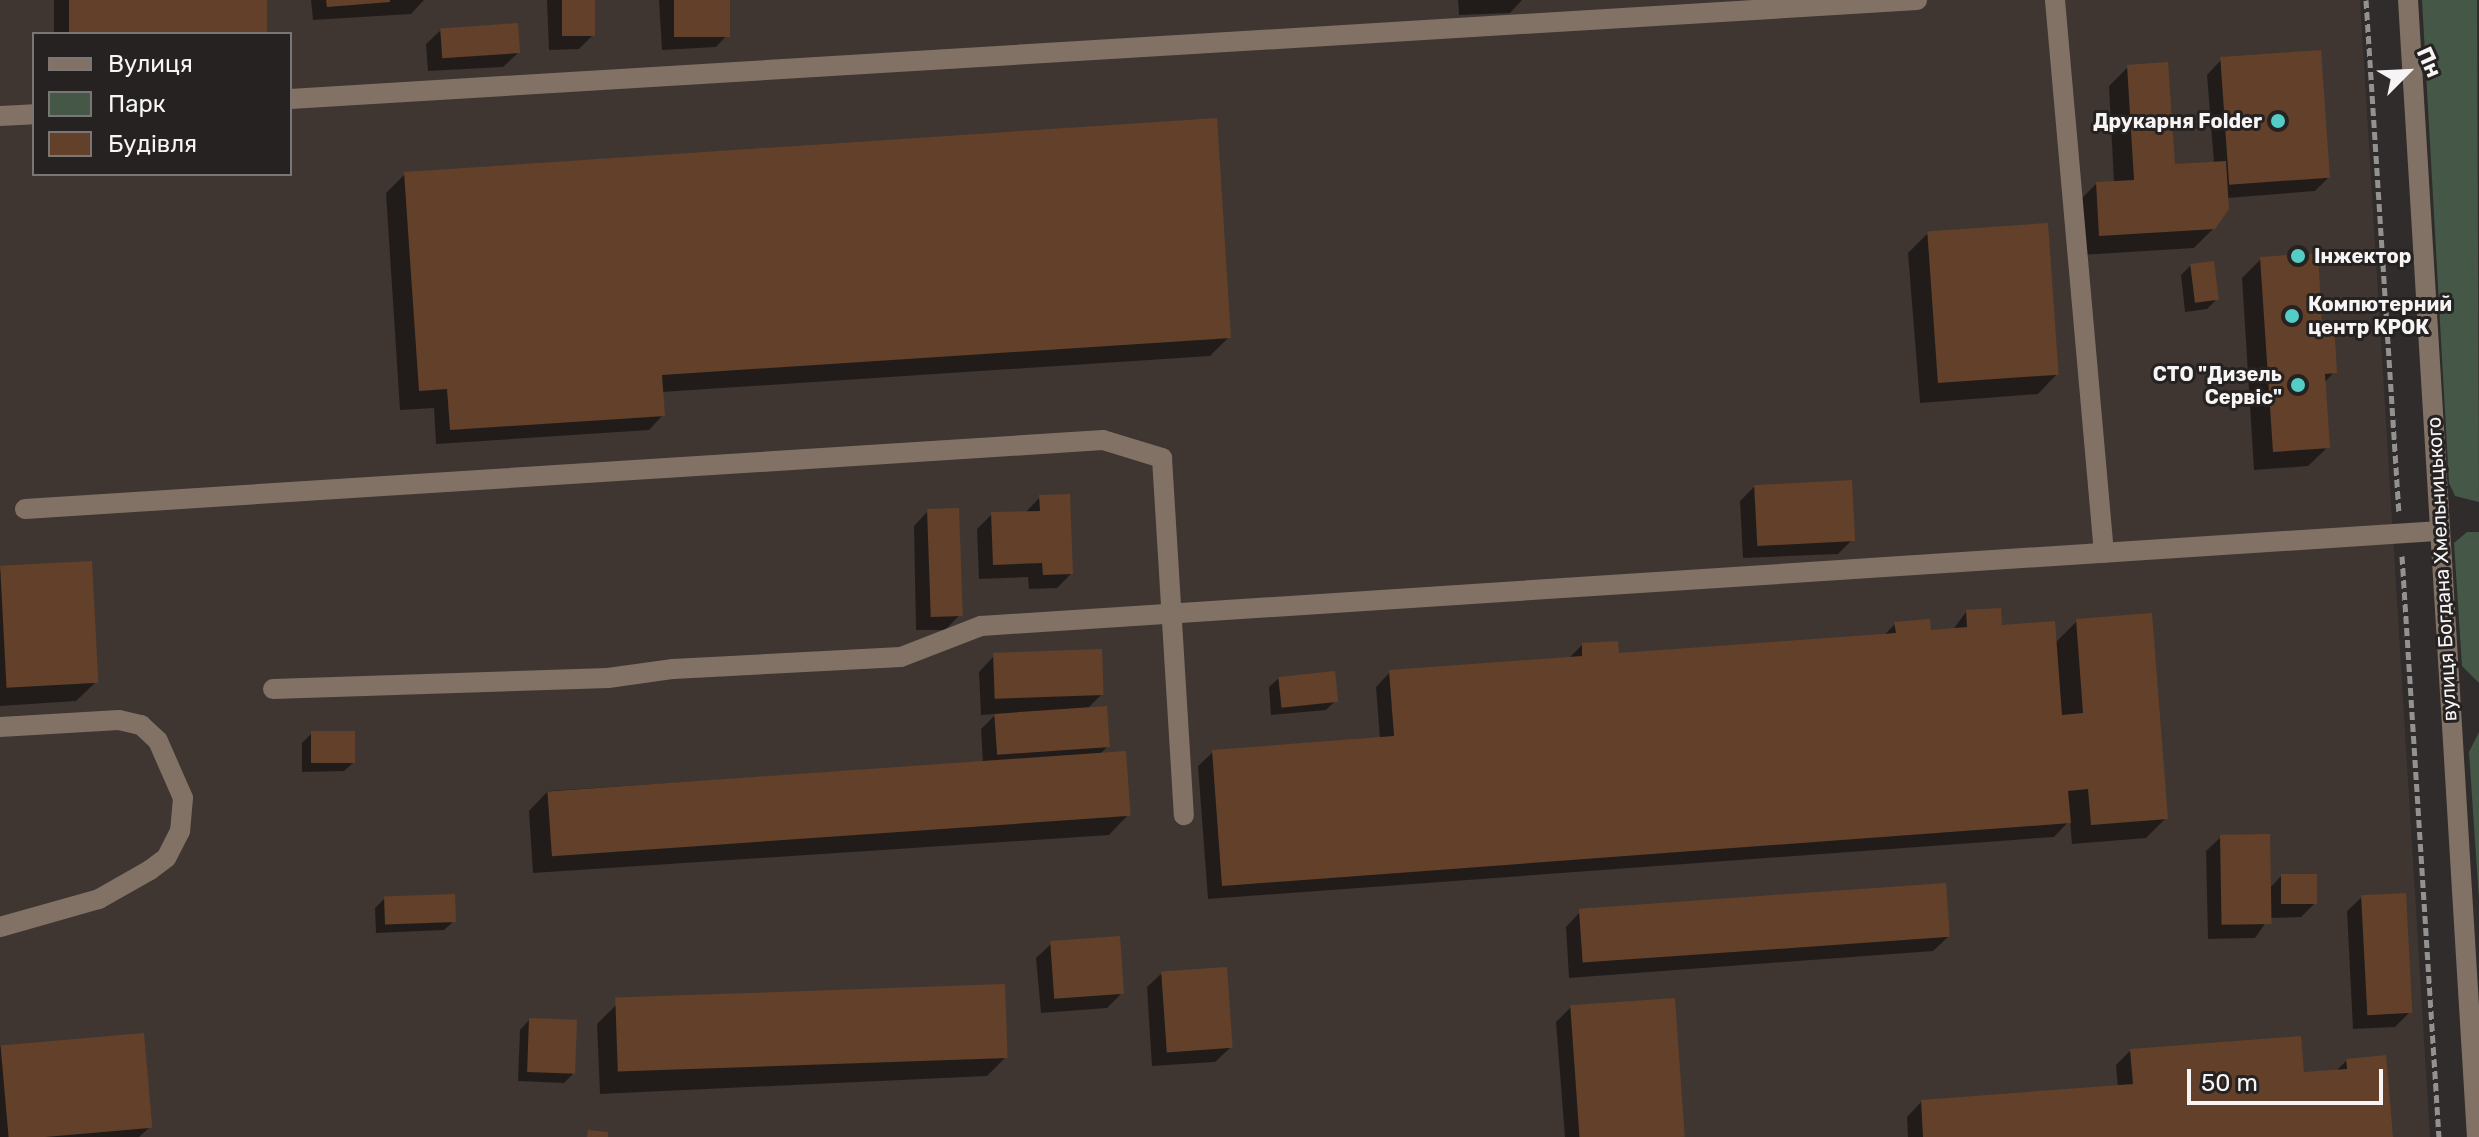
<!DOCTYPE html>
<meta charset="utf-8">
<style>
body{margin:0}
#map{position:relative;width:2479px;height:1137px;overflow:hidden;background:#2f2c2b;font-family:Rubik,sans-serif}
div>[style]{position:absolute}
.built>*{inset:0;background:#3f3632}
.green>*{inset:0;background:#455746}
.shadow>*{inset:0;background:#0007;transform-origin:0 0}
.building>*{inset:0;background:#634029;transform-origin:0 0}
.path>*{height:5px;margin-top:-2.5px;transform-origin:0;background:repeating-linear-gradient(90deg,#949191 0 8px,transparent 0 12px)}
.minor>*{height:20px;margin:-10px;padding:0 10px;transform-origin:10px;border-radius:10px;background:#817265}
.dots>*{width:22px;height:22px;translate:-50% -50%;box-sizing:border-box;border:4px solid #252221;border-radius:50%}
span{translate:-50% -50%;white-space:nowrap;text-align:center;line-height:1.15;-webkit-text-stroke:6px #252221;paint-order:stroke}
.poi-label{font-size:20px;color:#f6f4f4;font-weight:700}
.right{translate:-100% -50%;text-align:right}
.left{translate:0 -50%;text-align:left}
.street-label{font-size:20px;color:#f6f4f4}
.legend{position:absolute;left:32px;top:32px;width:260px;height:144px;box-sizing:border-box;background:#252221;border:2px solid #797675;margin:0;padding:10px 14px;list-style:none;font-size:24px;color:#f6f4f4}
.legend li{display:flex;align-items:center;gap:16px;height:40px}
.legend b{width:40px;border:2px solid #797675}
.north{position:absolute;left:2367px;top:32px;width:80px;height:80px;-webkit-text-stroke:6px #252221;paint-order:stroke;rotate:66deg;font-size:22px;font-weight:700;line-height:32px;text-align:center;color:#f6f4f4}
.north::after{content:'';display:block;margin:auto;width:28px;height:36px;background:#f6f4f4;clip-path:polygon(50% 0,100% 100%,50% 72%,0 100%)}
.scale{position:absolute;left:2187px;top:1069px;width:196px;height:36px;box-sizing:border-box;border:4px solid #f6f4f4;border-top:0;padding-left:10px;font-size:24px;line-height:28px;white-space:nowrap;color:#f6f4f4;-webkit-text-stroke:6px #252221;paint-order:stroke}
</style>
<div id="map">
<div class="built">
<div style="clip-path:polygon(evenodd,0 0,2360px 0,2430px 1137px,0 1137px,0 0,34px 34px,290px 34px,290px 174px,34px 174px,34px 34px)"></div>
</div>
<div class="green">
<div style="clip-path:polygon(2422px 0,2477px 0,2479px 502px,2455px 496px,2449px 483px)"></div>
<div style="clip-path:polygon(2467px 532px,2479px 532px,2479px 683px,2462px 666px,2454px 543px)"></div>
<div style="clip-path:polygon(2479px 732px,2479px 900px,2469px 752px)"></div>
</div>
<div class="shadow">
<div style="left:54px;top:0;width:211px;height:34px"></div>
<div style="clip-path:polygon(311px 0,424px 0,411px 14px,313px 20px)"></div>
<div style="clip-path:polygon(547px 0,593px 0,594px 34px,579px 49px,549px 50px)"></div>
<div style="clip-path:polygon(659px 0,728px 0,730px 32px,716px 47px,662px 50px)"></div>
<div style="clip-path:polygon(1458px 0,1522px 0,1510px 13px,1459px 15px)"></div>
<div style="clip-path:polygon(441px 30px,518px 53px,503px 67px,428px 71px,426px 44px)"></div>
<div style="clip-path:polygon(2221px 60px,2329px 177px,2315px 191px,2227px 198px,2214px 228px,2194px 248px,2080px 255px,2077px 203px,2096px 184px,2114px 183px,2109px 86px,2128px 67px,2173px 166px,2214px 163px,2207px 75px)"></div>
<div style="clip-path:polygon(405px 174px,1229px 337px,1210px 356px,662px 392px,663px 415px,649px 430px,436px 444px,434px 408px,400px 410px,386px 193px)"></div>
<div style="clip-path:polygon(1927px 234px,2057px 374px,2038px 394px,1920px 403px,1908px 253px)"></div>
<div style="clip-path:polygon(2261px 259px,2320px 326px,2334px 372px,2324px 383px,2328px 447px,2308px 466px,2254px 470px,2242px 278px)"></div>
<div style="clip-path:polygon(2191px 265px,2216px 300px,2207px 309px,2185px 312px,2181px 275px)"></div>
<div style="clip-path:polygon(1755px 486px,1852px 540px,1838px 554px,1743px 558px,1740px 501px)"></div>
<div style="clip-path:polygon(1040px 497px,1071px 574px,1057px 588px,1029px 589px,1028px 577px,979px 579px,977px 529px,992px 514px,1025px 513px)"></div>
<div style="clip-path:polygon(928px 511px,960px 615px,945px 630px,916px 630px,914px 526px)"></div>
<div style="clip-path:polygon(0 570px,96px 682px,76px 701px,0 706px)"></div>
<div style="clip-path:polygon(1966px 612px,2055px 643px,2077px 621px,2166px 818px,2146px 838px,2072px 844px,2070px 820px,2054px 837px,1208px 899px,1198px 766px,1213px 752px,1380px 739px,1376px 687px,1390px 672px,1568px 659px,1582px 645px,1618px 655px,1883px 636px,1895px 624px,1929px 632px,1952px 631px)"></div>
<div style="clip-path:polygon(993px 657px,1102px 694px,1087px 709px,1108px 746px,1099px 755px,1128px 815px,1109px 835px,533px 873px,529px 811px,548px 791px,983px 763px,981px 729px,996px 714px,981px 715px,979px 672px)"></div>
<div style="clip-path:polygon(1279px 678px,1335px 701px,1326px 710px,1271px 715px,1269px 687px)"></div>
<div style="clip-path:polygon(312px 733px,354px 762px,344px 771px,302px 772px,302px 743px)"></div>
<div style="clip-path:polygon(2221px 837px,2269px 889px,2281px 876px,2315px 903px,2301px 917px,2269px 918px,2255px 938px,2208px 939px,2206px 851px)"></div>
<div style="clip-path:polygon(2362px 897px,2409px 1013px,2395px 1027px,2353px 1029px,2347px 911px)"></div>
<div style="clip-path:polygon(384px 899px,454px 921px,444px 930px,376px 933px,375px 908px)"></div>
<div style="clip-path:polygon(1580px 912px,1948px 937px,1933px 951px,1569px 978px,1566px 927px)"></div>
<div style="clip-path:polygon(1051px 944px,1122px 993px,1107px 1008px,1041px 1013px,1036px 958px)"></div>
<div style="clip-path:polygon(1162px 973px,1230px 1048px,1215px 1062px,1152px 1066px,1147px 987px)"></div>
<div style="clip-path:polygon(616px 1005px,1006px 1057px,987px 1076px,600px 1094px,597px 1024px)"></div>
<div style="clip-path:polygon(1571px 1007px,1683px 1137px,1565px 1137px,1556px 1022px)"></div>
<div style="clip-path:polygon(529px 1020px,573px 1074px,564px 1083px,518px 1081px,520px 1030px)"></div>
<div style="clip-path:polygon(0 1046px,150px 1127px,139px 1137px,0 1137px)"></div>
<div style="clip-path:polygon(2130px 1051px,2302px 1074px,2336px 1071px,2347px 1060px,2391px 1137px,1908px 1137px,1907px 1117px,1921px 1102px,2118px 1088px,2116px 1065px)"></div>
</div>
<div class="building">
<div style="left:69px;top:0;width:198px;height:34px"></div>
<div style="clip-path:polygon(326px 0,390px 0,390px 2px,327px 7px)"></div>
<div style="left:562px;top:0;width:33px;height:36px"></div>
<div style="left:674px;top:0;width:56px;height:37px"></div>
<div style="left:518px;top:23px;width:30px;height:78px;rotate:86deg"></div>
<div style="left:2321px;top:50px;width:128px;height:101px;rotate:86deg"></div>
<div style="clip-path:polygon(2168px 62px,2175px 164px,2226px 161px,2229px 209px,2215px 229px,2099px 236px,2096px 182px,2134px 180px,2127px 65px)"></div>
<div style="clip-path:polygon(1217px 118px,1231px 338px,662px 375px,665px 416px,450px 430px,447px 389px,419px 391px,404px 172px)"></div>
<div style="left:2048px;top:223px;width:152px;height:121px;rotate:86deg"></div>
<div style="clip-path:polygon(2318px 253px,2322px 324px,2334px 323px,2337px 373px,2325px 374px,2330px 448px,2273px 452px,2260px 257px)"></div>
<div style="left:2214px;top:261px;width:39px;height:24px;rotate:83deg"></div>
<div style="left:1852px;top:480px;width:61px;height:98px;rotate:87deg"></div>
<div style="clip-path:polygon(1070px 494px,1073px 574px,1043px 575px,1042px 563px,993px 565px,991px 512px,1040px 511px,1039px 495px)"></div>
<div style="left:959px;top:508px;width:108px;height:32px;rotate:88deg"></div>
<div style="left:92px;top:561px;width:122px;height:92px;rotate:87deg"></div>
<div style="clip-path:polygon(2001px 608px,2002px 625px,2055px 621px,2062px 715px,2083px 713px,2076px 619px,2152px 613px,2168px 819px,2091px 825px,2088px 789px,2068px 791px,2071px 823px,1222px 886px,1212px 750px,1394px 736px,1389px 670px,1582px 656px,1582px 643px,1618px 641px,1619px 653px,1896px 633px,1894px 622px,1930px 619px,1931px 630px,1967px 627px,1966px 610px)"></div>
<div style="left:1102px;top:649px;width:46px;height:109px;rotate:88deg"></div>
<div style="left:1335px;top:671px;width:31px;height:57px;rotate:84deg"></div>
<div style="left:1107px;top:706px;width:41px;height:113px;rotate:86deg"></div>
<div style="left:311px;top:731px;width:44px;height:32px"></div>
<div style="left:1126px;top:751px;width:65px;height:580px;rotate:86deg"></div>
<div style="left:2270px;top:834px;width:90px;height:50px;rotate:89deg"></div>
<div style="left:2281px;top:874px;width:36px;height:30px"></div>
<div style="left:1946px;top:883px;width:54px;height:368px;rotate:86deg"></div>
<div style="left:2406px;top:893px;width:120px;height:45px;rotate:87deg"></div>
<div style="left:455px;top:894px;width:28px;height:71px;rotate:88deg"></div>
<div style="left:1120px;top:936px;width:58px;height:70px;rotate:86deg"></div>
<div style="left:1227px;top:967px;width:81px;height:66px;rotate:86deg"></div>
<div style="left:1005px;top:984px;width:74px;height:390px;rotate:88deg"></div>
<div style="left:1675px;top:998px;width:139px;height:105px;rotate:86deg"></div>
<div style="left:529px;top:1018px;width:48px;height:54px;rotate:2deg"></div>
<div style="left:144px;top:1033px;width:95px;height:144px;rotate:85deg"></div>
<div style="clip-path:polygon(2301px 1036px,2304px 1072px,2347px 1069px,2346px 1059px,2386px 1055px,2393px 1137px,1923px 1137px,1921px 1100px,2133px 1084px,2130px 1049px)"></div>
<div style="clip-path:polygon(588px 1130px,608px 1132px,608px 1137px,587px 1137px)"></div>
</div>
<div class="path">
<div style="left:2366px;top:0;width:515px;rotate:86.33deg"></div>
<div style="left:2402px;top:556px;width:582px;rotate:86.36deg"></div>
</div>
<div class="minor">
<div style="left:2055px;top:0;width:555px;rotate:84.94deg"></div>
<div style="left:2408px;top:0;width:1139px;rotate:86.53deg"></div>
<div style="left:290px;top:99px;width:1630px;rotate:-3.48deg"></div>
<div style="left:0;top:116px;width:34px;rotate:-3deg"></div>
<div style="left:25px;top:509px;width:1080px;rotate:-3.66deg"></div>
<div style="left:1103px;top:440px;width:62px;rotate:17deg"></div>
<div style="left:1162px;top:458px;width:358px;rotate:86.5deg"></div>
<div style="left:273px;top:689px;width:335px;rotate:-1.9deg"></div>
<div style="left:608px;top:678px;width:66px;rotate:-7.9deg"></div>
<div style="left:673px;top:669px;width:228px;rotate:-3deg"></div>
<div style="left:901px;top:657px;width:86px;rotate:-21.2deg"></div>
<div style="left:981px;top:626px;width:1462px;rotate:-3.73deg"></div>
<div style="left:0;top:727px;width:119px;rotate:-3.4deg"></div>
<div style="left:119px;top:720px;width:23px;rotate:13deg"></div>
<div style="left:141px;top:725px;width:23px;rotate:43deg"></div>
<div style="left:158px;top:741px;width:62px;rotate:66.3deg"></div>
<div style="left:183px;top:798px;width:33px;rotate:95deg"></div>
<div style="left:180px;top:831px;width:30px;rotate:117deg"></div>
<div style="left:166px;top:858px;width:20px;rotate:143deg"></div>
<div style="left:150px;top:870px;width:59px;rotate:150.4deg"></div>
<div style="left:99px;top:899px;width:103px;rotate:164.2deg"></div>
</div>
<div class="dots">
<div style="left:2278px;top:121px;background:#54cdc6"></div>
<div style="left:2298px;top:256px;background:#54cdc6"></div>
<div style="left:2292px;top:316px;background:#54cdc6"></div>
<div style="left:2298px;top:385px;background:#54cdc6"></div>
</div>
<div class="poi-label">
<span class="right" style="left:2262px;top:121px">Друкарня Folder</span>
<span class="left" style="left:2314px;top:256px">Інжектор</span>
<span class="left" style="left:2308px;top:316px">Компютерний<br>центр КРОК</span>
<span class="right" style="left:2282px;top:386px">СТО "Дизель<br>Сервіс"</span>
</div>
<div class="street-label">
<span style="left:2442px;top:569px;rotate:-93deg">вулиця Богдана Хмельницького</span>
</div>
<ul class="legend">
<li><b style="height:10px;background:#817265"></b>Вулиця</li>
<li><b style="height:22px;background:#455746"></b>Парк</li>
<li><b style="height:22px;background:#634029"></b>Будівля</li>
</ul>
<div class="north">Пн</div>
<div class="scale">50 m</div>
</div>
